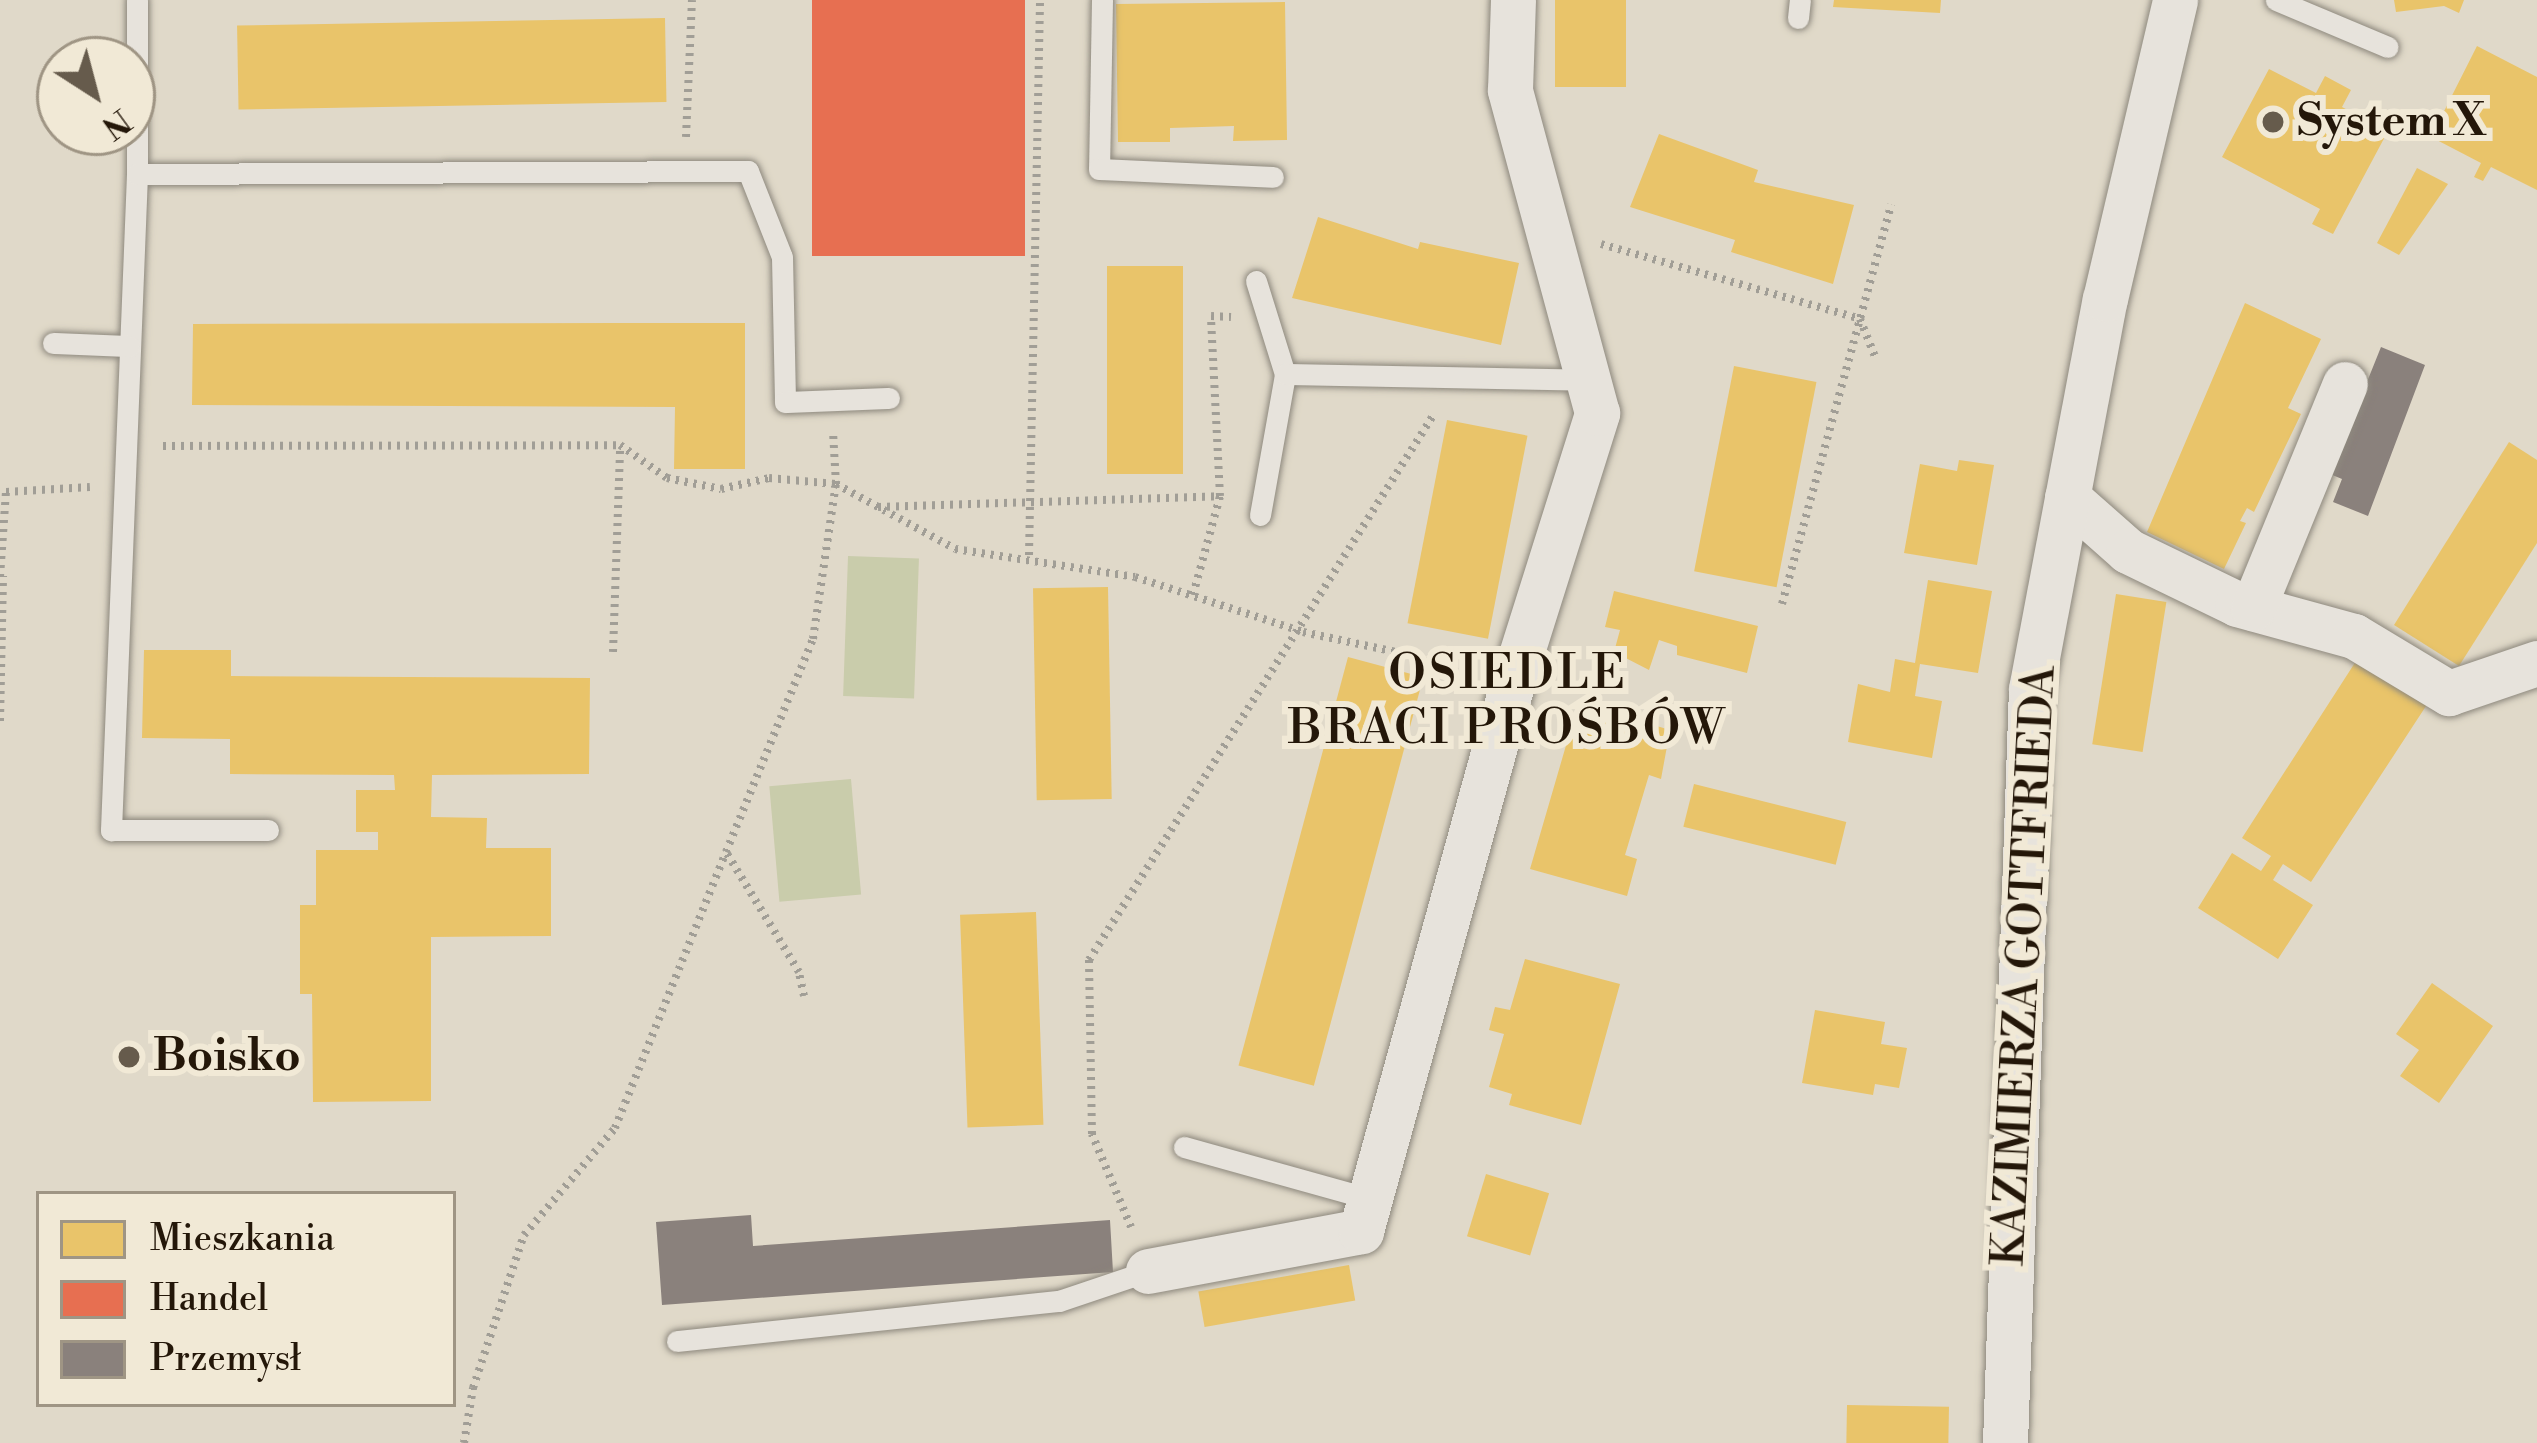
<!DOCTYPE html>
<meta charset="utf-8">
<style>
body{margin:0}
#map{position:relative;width:2537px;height:1443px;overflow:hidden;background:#e0d9c9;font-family:"Libre Bodoni",serif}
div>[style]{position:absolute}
.green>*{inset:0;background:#c9ccab;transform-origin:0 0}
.homes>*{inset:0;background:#e9c46a;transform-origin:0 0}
.shops>*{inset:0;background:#e76f51;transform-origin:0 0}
.industry>*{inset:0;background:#8a817c}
.path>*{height:8px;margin-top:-4px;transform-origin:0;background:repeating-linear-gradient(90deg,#a19e96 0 3px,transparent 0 9px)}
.roads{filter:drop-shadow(0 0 3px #8e897e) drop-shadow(0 0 3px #8e897e)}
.lane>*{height:21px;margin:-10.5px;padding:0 10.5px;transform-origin:10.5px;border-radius:10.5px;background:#e7e3dc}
.street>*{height:45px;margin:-22.5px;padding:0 22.5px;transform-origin:22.5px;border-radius:22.5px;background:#e7e3dc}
.dots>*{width:33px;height:33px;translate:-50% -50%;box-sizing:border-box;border:6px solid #f1e9d6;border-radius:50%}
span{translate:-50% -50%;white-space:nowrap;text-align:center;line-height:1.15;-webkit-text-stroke:12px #f1e9d6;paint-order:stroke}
.poi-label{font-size:45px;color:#241709;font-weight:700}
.left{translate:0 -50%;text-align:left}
.street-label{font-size:45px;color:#241709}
.neighbourhood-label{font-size:48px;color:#241709;letter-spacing:3px}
.legend{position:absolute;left:36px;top:1191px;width:420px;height:216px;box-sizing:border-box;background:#f1e9d6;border:3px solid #9f9584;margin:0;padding:15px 21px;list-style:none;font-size:36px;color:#241709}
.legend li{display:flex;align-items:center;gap:24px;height:60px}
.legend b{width:60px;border:3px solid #9f9584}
.north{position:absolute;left:36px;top:36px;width:120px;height:120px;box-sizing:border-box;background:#f1e9d6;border:3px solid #9f9584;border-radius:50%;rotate:144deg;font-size:33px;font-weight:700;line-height:48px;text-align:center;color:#241709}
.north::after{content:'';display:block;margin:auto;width:42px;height:54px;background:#665b4c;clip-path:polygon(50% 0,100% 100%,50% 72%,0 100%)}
</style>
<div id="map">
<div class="green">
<div style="left:848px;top:556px;width:71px;height:140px;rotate:2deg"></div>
<div style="left:851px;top:779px;width:116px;height:82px;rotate:85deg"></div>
</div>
<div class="homes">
<div style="left:1555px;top:0;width:71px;height:87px"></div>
<div style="clip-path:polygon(1834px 0,1941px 0,1940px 13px,1833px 7px)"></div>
<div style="clip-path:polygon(2394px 0,2464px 0,2459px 13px,2444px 6px,2396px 12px)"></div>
<div style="clip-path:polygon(1285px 2px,1287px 140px,1233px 141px,1234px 126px,1170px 128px,1170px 142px,1118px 142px,1116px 4px)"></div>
<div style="left:665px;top:18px;width:84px;height:428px;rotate:89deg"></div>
<div style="clip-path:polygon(2477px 46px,2537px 77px,2537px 190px,2491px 167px,2483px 181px,2474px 177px,2481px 163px,2431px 137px)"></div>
<div style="clip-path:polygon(2269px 69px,2316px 93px,2325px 76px,2351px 90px,2342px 107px,2388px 131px,2333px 234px,2312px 224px,2320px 209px,2222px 157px)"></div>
<div style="clip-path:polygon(1659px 134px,1758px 170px,1754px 182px,1854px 205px,1833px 284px,1731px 252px,1735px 240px,1630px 207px)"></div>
<div style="clip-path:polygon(2417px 168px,2448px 184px,2399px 255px,2377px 243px)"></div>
<div style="clip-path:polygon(1318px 217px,1418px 249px,1420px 242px,1519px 263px,1501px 345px,1292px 298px)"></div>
<div style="left:1107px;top:266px;width:76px;height:208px"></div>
<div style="clip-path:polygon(2245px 303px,2321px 339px,2288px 408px,2301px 414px,2254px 512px,2247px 508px,2240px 521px,2246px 523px,2224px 569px,2147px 532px)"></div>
<div style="clip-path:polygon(619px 323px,745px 323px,745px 469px,674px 469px,675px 407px,192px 405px,193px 324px)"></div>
<div style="left:1734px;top:366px;width:84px;height:209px;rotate:11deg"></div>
<div style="left:1447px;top:420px;width:82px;height:207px;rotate:11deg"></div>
<div style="clip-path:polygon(2509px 442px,2537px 460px,2537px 543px,2459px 666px,2394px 625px)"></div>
<div style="clip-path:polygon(1959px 460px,1994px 465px,1977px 565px,1904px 553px,1920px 464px,1957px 471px)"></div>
<div style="clip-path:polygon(1928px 580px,1992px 591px,1978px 673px,1920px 664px,1915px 696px,1942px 701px,1932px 758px,1848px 742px,1858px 684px,1890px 692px,1895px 659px,1915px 663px)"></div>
<div style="left:1108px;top:587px;width:212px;height:75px;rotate:89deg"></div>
<div style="clip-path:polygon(1614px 591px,1758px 626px,1747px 673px,1677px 655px,1677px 646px,1659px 640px,1649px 670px,1614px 652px,1620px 630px,1605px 627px)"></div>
<div style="left:2116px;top:594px;width:51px;height:152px;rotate:9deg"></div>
<div style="clip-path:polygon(144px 650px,231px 650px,231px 676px,590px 678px,589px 774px,432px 775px,431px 817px,487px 818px,486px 848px,551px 848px,551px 936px,431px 937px,431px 1101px,313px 1102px,312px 994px,300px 994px,300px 905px,316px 905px,316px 850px,378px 850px,378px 832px,356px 832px,356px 790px,395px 790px,394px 775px,230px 774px,230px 739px,142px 738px)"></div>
<div style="left:1348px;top:657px;width:78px;height:423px;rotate:15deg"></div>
<div style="clip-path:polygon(2358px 658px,2428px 703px,2311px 882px,2283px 864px,2273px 880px,2313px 905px,2278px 959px,2198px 908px,2232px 853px,2261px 871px,2271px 856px,2242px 838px)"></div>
<div style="clip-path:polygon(1591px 706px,1670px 730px,1661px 779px,1649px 775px,1625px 855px,1637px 859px,1627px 896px,1530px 869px,1574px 718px,1587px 721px)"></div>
<div style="left:1694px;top:784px;width:157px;height:44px;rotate:14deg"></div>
<div style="left:1036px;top:912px;width:213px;height:76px;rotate:88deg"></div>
<div style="clip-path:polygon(1525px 959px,1620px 984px,1581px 1125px,1509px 1105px,1512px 1094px,1489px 1087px,1504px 1034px,1489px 1030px,1495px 1007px,1510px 1010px)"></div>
<div style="clip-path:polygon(2432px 983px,2493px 1026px,2439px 1103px,2400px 1076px,2419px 1050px,2396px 1034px)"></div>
<div style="clip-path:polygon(1815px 1010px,1885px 1022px,1881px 1044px,1907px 1048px,1899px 1088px,1875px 1084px,1873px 1095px,1802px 1083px)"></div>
<div style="left:1486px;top:1174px;width:66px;height:65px;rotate:17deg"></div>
<div style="left:1349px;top:1265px;width:36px;height:153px;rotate:80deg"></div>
<div style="left:1847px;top:1405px;width:102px;height:38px;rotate:1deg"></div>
</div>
<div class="shops">
<div style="left:812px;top:0;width:213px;height:256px"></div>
</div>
<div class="industry">
<div style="clip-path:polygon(2381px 347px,2425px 365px,2368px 516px,2333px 502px,2342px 479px,2330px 474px)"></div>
<div style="clip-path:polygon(751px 1215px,753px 1246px,1110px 1220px,1113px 1272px,662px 1305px,656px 1222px)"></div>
</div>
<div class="path">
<div style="left:686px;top:137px;width:137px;rotate:-87.5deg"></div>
<div style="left:1601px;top:244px;width:270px;rotate:16.1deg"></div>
<div style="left:1860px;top:319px;width:43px;rotate:68.2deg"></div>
<div style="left:163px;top:446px;width:457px;rotate:-0.1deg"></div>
<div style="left:620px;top:445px;width:57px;rotate:35.1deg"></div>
<div style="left:667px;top:478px;width:55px;rotate:11.5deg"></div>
<div style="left:721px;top:489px;width:49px;rotate:-12.9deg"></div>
<div style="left:769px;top:478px;width:67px;rotate:5.1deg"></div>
<div style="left:836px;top:484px;width:136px;rotate:28.6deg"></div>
<div style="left:955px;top:549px;width:182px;rotate:8.8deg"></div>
<div style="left:1135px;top:577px;width:177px;rotate:18.1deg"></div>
<div style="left:1303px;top:632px;width:172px;rotate:12.1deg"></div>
<div style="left:878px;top:507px;width:342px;rotate:-1.8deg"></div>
<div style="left:1029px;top:555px;width:555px;rotate:-88.86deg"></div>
<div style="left:0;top:577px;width:85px;rotate:-86deg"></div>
<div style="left:6px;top:492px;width:84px;rotate:-3.4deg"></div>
<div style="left:1193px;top:595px;width:103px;rotate:-74.7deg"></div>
<div style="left:1220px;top:496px;width:180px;rotate:-92.9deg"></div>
<div style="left:1211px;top:316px;width:20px;rotate:3deg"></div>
<div style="left:1782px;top:604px;width:414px;rotate:-74.7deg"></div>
<div style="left:613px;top:652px;width:205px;rotate:-88deg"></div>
<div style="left:0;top:721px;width:145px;rotate:-88.8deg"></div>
<div style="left:804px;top:996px;width:25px;rotate:-102deg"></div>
<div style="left:799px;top:972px;width:140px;rotate:-121.3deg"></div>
<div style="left:726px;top:852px;width:230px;rotate:-67.8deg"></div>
<div style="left:813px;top:639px;width:157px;rotate:-81.6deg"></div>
<div style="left:836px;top:484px;width:52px;rotate:-93.3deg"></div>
<div style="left:1131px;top:1227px;width:101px;rotate:-112.8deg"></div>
<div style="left:1092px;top:1134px;width:174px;rotate:-91deg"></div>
<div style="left:1089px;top:960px;width:646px;rotate:-57.71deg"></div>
<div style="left:464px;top:1443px;width:56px;rotate:-80.7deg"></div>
<div style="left:473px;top:1388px;width:161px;rotate:-71.6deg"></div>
<div style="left:524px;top:1235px;width:140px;rotate:-49.6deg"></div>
<div style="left:615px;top:1128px;width:297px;rotate:-68.1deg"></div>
</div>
<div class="roads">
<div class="lane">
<div style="left:137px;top:0;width:174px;rotate:90deg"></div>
<div style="left:137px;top:174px;width:657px;rotate:92.27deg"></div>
<div style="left:111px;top:830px;width:157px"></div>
<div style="left:1102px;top:0;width:169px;rotate:91deg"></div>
<div style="left:1099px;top:169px;width:174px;rotate:2.6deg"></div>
<div style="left:2276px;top:0;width:121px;rotate:22.8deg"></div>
<div style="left:1798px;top:18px;width:18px;rotate:-84deg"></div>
<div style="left:137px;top:174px;width:611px;rotate:-0.28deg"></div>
<div style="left:748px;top:171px;width:92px;rotate:68.4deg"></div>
<div style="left:782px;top:257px;width:145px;rotate:88.8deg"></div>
<div style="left:785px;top:402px;width:104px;rotate:-2.2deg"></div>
<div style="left:1256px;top:281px;width:97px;rotate:72.7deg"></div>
<div style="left:53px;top:343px;width:76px;rotate:2.3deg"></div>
<div style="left:1260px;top:515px;width:143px;rotate:-79.9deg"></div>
<div style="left:1285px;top:374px;width:304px;rotate:1.1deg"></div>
<div style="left:1184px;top:1147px;width:193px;rotate:15.6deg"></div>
<div style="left:677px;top:1341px;width:384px;rotate:-6deg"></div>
<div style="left:1059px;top:1301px;width:94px;rotate:-18.6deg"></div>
</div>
<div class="street">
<div style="left:2067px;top:497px;width:81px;rotate:41.5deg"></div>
<div style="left:2128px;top:551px;width:121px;rotate:25.9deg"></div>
<div style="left:2237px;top:604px;width:121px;rotate:15.3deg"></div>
<div style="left:2354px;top:636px;width:111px;rotate:31deg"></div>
<div style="left:2449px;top:693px;width:93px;rotate:-18.8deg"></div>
<div style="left:2253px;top:608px;width:242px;rotate:-67.7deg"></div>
<div style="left:1148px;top:1271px;width:217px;rotate:-10.6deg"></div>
<div style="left:1361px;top:1231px;width:575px;rotate:-74.56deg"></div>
<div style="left:1514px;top:677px;width:277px;rotate:-72.5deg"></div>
<div style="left:1597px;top:413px;width:335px;rotate:-105.1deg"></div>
<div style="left:1510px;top:90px;width:90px;rotate:-88.1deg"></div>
<div style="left:2005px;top:1443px;width:754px;rotate:-88.03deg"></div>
<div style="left:2031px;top:689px;width:397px;rotate:-79.3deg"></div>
<div style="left:2105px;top:299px;width:307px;rotate:-76.8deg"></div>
</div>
</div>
<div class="dots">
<div style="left:2273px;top:122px;background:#665b4c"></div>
<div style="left:129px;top:1057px;background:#665b4c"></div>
</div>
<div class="poi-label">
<span class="left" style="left:2297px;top:122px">System X</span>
<span class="left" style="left:153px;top:1057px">Boisko</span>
</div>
<div class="street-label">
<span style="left:2025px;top:966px;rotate:-87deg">KAZIMIERZA GOTTFRIEDA</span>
</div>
<div class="neighbourhood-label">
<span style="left:1508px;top:702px">OSIEDLE<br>BRACI PROŚBÓW</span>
</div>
<ul class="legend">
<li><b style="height:33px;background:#e9c46a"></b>Mieszkania</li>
<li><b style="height:33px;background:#e76f51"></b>Handel</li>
<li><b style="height:33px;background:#8a817c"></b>Przemysł</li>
</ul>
<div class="north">N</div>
</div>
